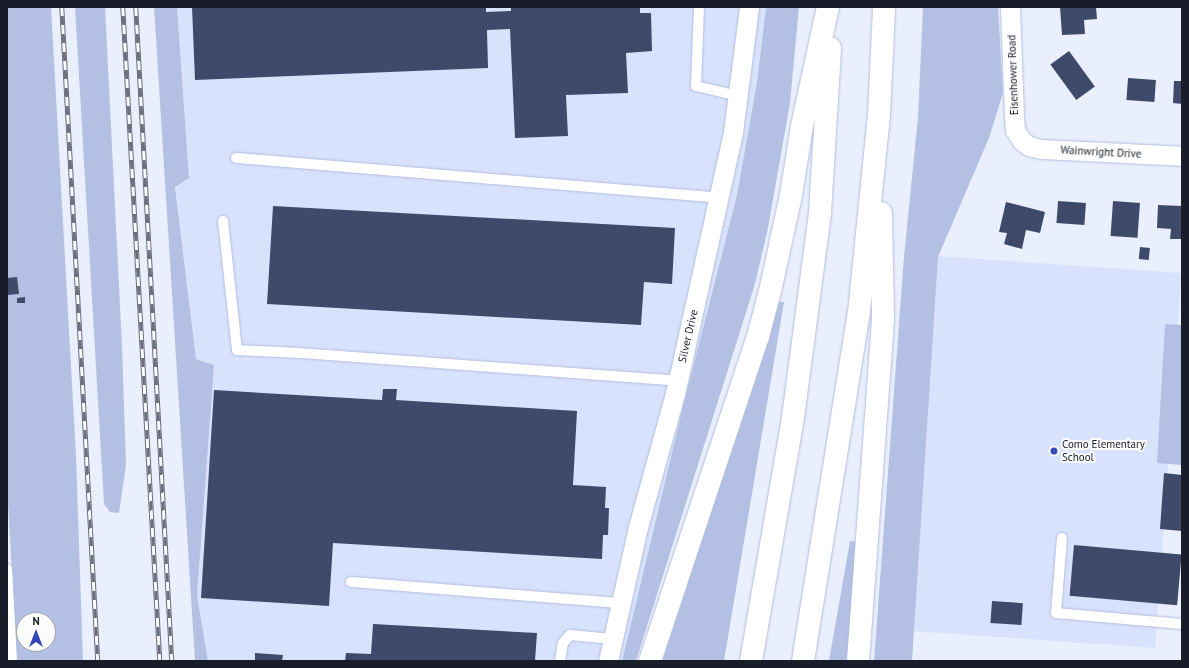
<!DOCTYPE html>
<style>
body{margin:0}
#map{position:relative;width:1189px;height:668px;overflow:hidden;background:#eaeffd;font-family:"PT Sans",sans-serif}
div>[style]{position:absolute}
.built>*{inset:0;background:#d9e2fc;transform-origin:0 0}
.green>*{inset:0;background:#b3c0e4}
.building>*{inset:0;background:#3f496a;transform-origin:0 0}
.roads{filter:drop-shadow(0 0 1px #b2bddf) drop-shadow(0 0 1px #b2bddf)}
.lane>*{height:10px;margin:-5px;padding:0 5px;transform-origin:5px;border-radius:5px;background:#fff}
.street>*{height:19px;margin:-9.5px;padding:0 9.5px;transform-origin:9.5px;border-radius:9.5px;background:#fff}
.highway>*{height:22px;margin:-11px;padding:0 11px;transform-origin:11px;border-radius:11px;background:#fff}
.rail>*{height:4.5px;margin-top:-2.25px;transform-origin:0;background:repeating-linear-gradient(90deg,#fcfcfc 0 9px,#6b707c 0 18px);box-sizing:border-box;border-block:1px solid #6b707c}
.dots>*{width:11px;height:11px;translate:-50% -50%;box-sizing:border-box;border:2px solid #fcfcfc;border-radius:50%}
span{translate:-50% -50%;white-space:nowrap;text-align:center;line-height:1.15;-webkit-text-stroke:4px #fcfcfc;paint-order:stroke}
.street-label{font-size:11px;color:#191d29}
.poi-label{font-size:11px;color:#191d29}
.left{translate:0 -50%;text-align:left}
.frame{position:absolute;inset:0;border:8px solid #191d29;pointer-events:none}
.north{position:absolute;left:16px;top:612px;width:40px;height:40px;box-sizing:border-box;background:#fcfcfc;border:1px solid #a1a3a8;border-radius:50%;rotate:0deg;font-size:11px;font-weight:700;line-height:16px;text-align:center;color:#191d29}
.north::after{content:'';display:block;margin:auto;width:14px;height:18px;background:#3547b9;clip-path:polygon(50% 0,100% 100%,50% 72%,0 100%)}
</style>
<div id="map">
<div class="built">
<div style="clip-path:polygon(177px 7px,766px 7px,757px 82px,737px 195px,683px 407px,622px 661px,208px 661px,197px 595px,196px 359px,175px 187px,189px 178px)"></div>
<div style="left:938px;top:256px;width:244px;height:376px;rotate:4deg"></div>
</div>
<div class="green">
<div style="clip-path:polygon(evenodd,7px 7px,51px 7px,76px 456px,83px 661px,17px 661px,7px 486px,7px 7px,24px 620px,48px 620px,48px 644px,24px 644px,24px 620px)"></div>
<div style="clip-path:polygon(75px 7px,105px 7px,122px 346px,126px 465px,119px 513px,110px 512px,104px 504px)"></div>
<div style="clip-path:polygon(154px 7px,177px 7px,189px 178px,175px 187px,196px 359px,214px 365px,197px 595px,208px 661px,195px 661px)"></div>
<div style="clip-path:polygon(766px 7px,799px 7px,790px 103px,768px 228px,755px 284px,636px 661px,622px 661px,683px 407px,737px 195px,757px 82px)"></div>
<div style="clip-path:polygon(923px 7px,998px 7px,1003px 93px,989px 138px,938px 257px,912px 661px,874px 661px,904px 257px,918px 117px)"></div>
<div style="clip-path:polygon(779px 302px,784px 302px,724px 661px,661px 661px,756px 378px)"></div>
<div style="clip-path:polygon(1165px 324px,1182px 325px,1182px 465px,1157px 463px)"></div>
<div style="clip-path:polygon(850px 541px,856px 542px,848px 661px,829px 661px)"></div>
</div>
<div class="building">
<div style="clip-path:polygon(192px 7px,486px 7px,486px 12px,511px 11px,511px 7px,640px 7px,640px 13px,651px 13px,652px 51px,626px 53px,628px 93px,566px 95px,568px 136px,515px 138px,510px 29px,487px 30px,488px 68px,195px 80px)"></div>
<div style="clip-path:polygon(1060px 7px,1096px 7px,1097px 19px,1084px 20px,1085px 34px,1062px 35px)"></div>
<div style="left:1069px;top:51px;width:44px;height:23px;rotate:54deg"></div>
<div style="left:1128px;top:78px;width:28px;height:22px;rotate:4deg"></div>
<div style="clip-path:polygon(1174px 81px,1182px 81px,1182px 104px,1173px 103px)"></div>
<div style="left:1058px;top:201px;width:28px;height:22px;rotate:4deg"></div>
<div style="left:1113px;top:201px;width:27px;height:35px;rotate:4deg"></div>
<div style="clip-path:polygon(1006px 202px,1045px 212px,1040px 233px,1026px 230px,1022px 249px,1004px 244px,1007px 233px,999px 232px)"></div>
<div style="clip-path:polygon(1158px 205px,1182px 206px,1182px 239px,1170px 239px,1171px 229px,1157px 228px)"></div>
<div style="clip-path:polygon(273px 206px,675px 228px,672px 284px,644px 282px,641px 325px,267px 304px)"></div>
<div style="left:1140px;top:247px;width:10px;height:12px;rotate:6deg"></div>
<div style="clip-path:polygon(17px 277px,19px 294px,7px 295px,7px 278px)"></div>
<div style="clip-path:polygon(25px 297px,25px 303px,17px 303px,17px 298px)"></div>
<div style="clip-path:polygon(383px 389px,397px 389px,396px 400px,577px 411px,573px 485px,606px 487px,605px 508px,609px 508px,608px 535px,603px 535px,602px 559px,333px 543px,329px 606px,201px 598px,214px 390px,382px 400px)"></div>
<div style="clip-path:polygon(1164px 473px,1182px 475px,1182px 531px,1160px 529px)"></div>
<div style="left:1074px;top:545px;width:108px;height:51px;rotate:5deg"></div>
<div style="left:992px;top:601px;width:31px;height:22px;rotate:4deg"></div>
<div style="clip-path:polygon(373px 624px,537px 633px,535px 661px,345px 661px,346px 653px,371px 654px)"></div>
<div style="clip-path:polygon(255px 653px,283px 655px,282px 661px,255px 661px)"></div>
</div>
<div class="roads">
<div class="lane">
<div style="left:699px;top:7px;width:79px;rotate:92.2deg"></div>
<div style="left:696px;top:86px;width:43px;rotate:13.4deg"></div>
<div style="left:236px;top:158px;width:484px;rotate:4.7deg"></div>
<div style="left:223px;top:221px;width:130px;rotate:83.8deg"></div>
<div style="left:237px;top:350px;width:63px;rotate:2.7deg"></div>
<div style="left:300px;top:353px;width:378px;rotate:4.2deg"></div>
<div style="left:1062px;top:538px;width:75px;rotate:94.6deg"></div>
<div style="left:1056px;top:613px;width:126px;rotate:5deg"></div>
<div style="left:7px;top:569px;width:92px;rotate:86.9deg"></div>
<div style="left:351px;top:582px;width:270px;rotate:4.5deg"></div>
<div style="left:560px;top:661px;width:18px;rotate:-81deg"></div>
<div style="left:563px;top:643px;width:11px;rotate:-49deg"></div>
<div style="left:570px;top:635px;width:43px;rotate:5.3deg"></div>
</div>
<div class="street">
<div style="left:1010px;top:7px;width:109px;rotate:87.9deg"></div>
<div style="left:1014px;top:116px;width:14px;rotate:86deg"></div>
<div style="left:1015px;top:130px;width:13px;rotate:58deg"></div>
<div style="left:1022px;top:141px;width:9px;rotate:36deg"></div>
<div style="left:1029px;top:146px;width:12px;rotate:14deg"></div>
<div style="left:1041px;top:149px;width:141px;rotate:2.8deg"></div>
<div style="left:608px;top:661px;width:137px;rotate:-77.4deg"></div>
<div style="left:638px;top:527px;width:138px;rotate:-74.5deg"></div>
<div style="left:675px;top:394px;width:268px;rotate:-77.5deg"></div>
<div style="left:733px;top:132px;width:126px;rotate:-82.7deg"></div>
</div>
<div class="highway">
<div style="left:650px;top:661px;width:342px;rotate:-71.6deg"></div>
<div style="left:758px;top:337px;width:52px;rotate:-75.4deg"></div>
<div style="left:771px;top:287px;width:94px;rotate:-77.7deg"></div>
<div style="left:791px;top:195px;width:70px;rotate:-80.9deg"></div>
<div style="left:802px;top:126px;width:122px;rotate:-77.7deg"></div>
<div style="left:751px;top:661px;width:247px;rotate:-80.2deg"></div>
<div style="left:793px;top:418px;width:207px;rotate:-82.5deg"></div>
<div style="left:820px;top:213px;width:165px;rotate:-86.5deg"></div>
<div style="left:803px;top:661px;width:353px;rotate:-80.9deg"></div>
<div style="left:859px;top:312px;width:198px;rotate:-84.2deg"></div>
<div style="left:879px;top:115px;width:108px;rotate:-87.3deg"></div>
<div style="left:858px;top:661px;width:343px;rotate:-85.8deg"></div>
<div style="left:883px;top:319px;width:106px;rotate:-91.1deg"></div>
</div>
</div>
<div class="rail">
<div style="left:62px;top:7px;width:655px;rotate:86.85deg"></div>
<div style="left:123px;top:7px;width:655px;rotate:86.76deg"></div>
<div style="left:136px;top:7px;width:655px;rotate:86.85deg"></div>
</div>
<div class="dots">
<div style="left:1054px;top:451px;background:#3547b9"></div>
</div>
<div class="street-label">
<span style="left:1013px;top:75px;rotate:-92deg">Eisenhower Road</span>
<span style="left:1101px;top:152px;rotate:3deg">Wainwright Drive</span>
<span style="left:688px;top:336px;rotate:-77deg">Silver Drive</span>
</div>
<div class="poi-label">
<span class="left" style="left:1062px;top:451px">Como Elementary<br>School</span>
</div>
<div class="frame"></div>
<div class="north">N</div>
</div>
